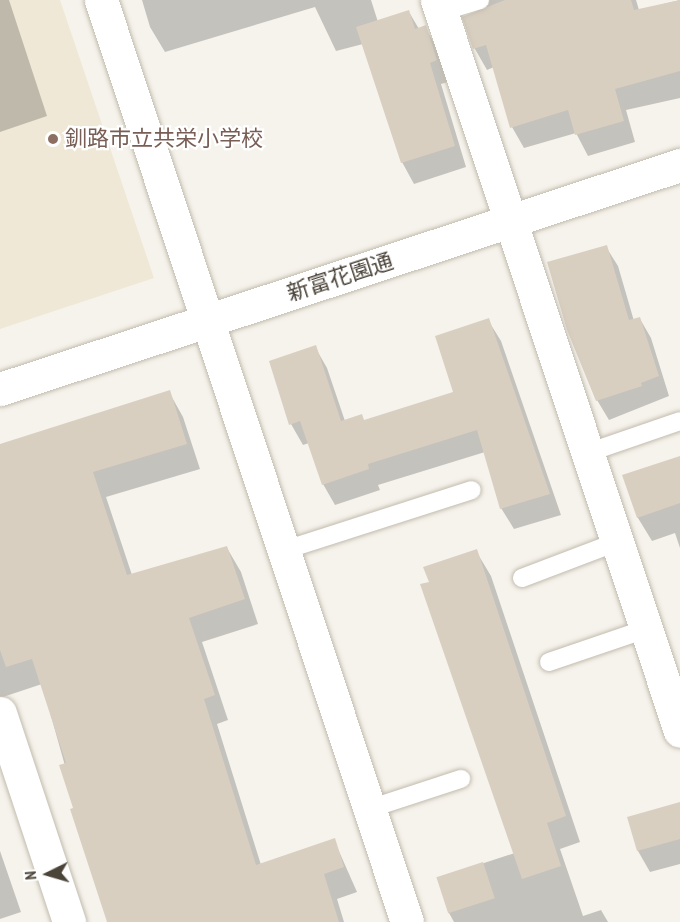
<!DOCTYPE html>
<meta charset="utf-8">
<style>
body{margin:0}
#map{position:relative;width:680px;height:922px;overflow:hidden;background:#f6f3ec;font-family:"PT Sans Narrow","Noto Sans JP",sans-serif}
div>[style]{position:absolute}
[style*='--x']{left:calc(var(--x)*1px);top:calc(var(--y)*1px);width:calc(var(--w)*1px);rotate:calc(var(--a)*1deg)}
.education>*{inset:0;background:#efe8d6}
.shadow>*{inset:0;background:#0003}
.building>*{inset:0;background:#d8cfc1;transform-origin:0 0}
.roads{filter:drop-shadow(0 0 2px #c2bbae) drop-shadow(0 0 2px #c2bbae)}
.lane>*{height:18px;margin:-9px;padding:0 9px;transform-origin:9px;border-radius:9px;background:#fff}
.street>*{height:33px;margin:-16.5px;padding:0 16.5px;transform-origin:16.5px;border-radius:16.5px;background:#fff}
.dots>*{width:16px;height:16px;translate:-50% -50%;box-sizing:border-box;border:3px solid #fff;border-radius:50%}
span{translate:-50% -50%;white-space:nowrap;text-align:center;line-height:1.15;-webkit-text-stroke:4.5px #fff;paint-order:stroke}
.education-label{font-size:22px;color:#785e54}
.left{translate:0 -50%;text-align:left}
.street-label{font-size:22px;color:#4b4439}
.north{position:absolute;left:18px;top:844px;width:60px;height:60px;-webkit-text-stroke:4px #fff;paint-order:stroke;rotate:265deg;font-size:16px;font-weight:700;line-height:24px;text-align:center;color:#4b4439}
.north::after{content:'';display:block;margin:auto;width:21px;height:27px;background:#4b4439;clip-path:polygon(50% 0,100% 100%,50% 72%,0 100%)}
</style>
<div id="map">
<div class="education">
<div style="clip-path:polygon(0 0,60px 0,154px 278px,0 329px)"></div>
</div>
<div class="shadow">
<div style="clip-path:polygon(0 0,9px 0,47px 116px,0 132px)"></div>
<div style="clip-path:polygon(142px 0,371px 0,378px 22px,409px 12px,419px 29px,425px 27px,437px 48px,448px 82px,441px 84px,466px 167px,414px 184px,402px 162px,363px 44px,336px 51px,315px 7px,165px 52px,150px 27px)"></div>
<div style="clip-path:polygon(472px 0,636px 0,639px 10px,680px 0,680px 98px,626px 110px,635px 142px,588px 156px,576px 133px,524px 148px,512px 127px,494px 67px,487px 70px,475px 49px,464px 18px,479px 13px)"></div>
<div style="clip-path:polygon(606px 247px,618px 266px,634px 321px,640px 319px,651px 338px,669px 396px,609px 420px,597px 400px)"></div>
<div style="clip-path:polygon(488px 320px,501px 341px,561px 515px,514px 529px,501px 508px,485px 452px,378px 485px,380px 490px,335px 505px,323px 484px,309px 443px,303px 445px,291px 424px,315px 347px,327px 368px,345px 421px,364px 421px,455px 393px)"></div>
<div style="clip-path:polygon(169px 392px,183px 417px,200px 469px,106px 497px,132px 575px,227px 548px,241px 572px,258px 624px,202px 642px,228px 720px,217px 724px,261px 865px,334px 840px,357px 892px,337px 899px,344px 922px,109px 922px,42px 684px,0 698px,0 445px)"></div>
<div style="clip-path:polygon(680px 458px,680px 548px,675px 533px,652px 541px,638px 518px,624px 476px)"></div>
<div style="clip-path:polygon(476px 551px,491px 576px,580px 842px,560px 849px,583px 916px,601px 910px,608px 922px,454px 922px,449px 913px,438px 878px,515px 853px,430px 583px)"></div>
<div style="clip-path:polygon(680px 809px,680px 864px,650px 872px,638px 851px,629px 818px)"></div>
<div style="clip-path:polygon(0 851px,21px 912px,0 919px)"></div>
</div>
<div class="building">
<div style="clip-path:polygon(505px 0,631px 0,634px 10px,680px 0,680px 71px,615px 89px,624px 121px,575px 135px,568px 110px,510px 128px,486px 45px,473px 49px,462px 17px)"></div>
<div style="clip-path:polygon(409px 10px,415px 29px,426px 25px,437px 60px,430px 63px,455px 146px,401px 163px,356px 27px)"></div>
<div style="clip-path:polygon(607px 245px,629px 320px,640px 317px,659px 376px,641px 383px,642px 386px,596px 401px,567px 330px,547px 262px)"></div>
<div style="clip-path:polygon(489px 318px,550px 494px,500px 509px,477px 430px,368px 464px,369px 469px,322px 485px,300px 421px,289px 425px,269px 361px,316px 345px,341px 421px,362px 414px,364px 420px,453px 392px,435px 336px)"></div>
<div style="clip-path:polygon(170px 390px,187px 444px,93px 472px,127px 575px,227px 546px,245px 599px,189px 618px,215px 695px,204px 699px,256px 865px,335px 838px,344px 867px,324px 874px,339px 922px,107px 922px,70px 809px,73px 808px,59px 765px,66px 763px,32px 659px,6px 667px,0 650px,0 444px)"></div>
<div style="clip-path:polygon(680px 456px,680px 503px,637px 518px,622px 475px)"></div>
<div style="clip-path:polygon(477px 549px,566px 816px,547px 823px,561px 866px,522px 879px,420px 584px,429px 582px,423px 567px)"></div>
<div style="clip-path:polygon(680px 802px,680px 839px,637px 851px,627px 817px)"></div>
<div style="left:483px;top:862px;width:38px;height:49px;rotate:72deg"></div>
</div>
<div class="roads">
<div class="lane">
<div style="--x:441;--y:12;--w:41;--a:-17.1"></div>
<div style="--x:587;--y:453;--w:98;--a:-19"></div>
<div style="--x:285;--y:550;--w:196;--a:-17.8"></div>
<div style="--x:522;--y:578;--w:102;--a:-20.8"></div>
<div style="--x:549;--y:662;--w:102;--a:-18.8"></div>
<div style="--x:369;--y:809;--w:97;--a:-18.1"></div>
</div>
<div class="street">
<div style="--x:101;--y:0;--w:971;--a:71.64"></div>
<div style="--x:437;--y:0;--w:770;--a:71.61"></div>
<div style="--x:0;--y:389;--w:716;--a:-18.23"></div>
<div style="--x:0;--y:713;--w:220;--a:71.7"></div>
</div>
</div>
<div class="dots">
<div style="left:53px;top:139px;background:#8d6e63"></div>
</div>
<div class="education-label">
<span class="left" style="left:65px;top:139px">釧路市立共栄小学校</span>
</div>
<div class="street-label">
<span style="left:340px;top:277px;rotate:-18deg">新富花園通</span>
</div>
<div class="north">N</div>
</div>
